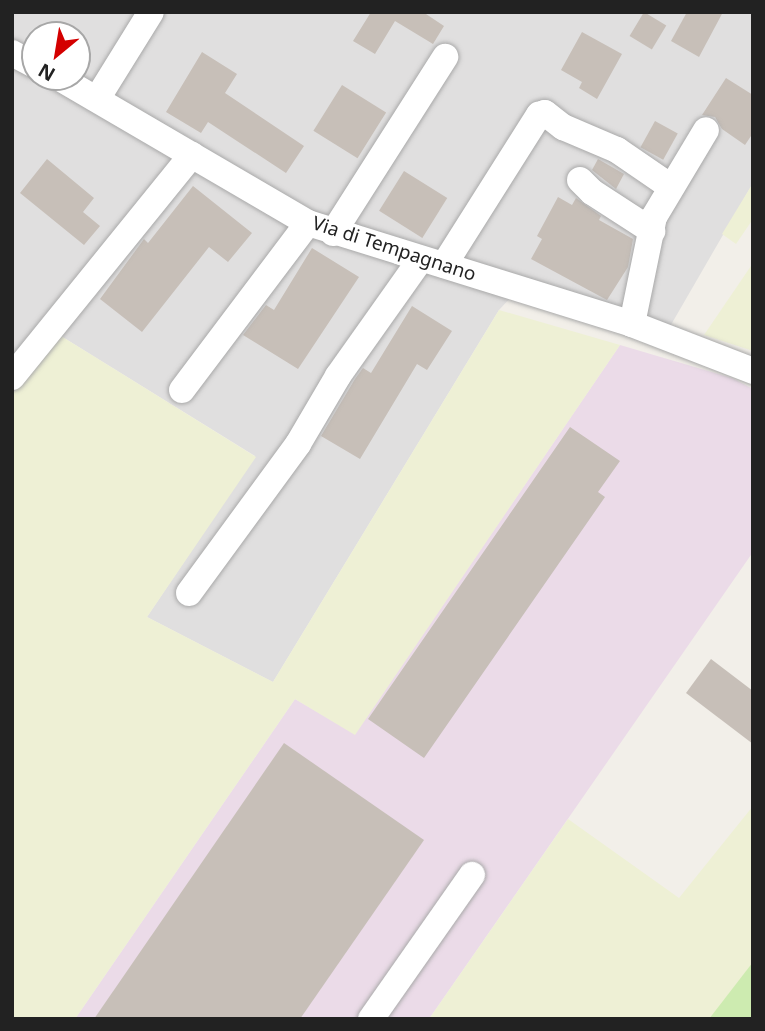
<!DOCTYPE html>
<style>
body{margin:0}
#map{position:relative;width:765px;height:1031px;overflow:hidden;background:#f2efe9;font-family:"Noto Sans",sans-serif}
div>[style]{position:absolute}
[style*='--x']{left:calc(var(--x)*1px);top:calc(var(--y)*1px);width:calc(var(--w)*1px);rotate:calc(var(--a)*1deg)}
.residential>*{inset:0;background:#e0dfdf}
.industrial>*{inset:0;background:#ebdbe8}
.farmland>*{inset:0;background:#eef0d5}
.grass>*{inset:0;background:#cdebb0}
.building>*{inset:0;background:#c7bfb8;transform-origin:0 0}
.roads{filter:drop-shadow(0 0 2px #a9a9a9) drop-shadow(0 0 2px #a9a9a9)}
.minor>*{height:26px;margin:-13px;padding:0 13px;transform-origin:13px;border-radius:13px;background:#fff}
span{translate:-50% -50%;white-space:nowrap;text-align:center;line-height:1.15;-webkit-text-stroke:6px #fff;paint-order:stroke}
.street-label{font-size:19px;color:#222}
.frame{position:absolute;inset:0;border:14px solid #222;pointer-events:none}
.north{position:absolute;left:21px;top:21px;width:70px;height:70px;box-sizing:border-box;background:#fff;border:2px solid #a7a7a7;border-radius:50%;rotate:210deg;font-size:19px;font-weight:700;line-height:28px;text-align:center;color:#222}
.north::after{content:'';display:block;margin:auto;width:24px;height:32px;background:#d40000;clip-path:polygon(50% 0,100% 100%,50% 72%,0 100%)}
</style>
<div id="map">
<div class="residential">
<div style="clip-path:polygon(evenodd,12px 12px,753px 12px,753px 183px,668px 330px,525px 282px,499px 310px,273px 682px,147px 617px,255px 456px,61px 336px,12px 394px,12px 12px,35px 35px,77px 35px,77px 77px,35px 77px,35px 35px)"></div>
</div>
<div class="industrial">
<div style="clip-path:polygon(620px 345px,732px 378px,753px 389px,753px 552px,429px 1019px,75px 1019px,295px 699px,355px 734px)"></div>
</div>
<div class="farmland">
<div style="clip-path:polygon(753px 183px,753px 219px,736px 244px,722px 234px)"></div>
<div style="clip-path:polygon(753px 263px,753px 351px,704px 335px)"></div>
<div style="clip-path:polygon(499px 310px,620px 345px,355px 735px,295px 699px,75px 1019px,12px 1019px,12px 394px,61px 336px,256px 457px,147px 617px,273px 682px)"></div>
<div style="clip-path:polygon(753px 806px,753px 1019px,429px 1019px,568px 819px,679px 898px)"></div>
</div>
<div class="grass">
<div style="clip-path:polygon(753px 962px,753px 1019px,709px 1019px)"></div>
</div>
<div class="building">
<div style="clip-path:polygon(371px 12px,423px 12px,444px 26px,433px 44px,395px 21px,375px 54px,353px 41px)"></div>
<div style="left:644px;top:12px;width:26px;height:28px;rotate:31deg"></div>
<div style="clip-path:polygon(687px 12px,723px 12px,699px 57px,671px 41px)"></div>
<div style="clip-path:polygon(582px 32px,622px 54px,597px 99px,579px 88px,582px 82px,561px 70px)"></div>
<div style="clip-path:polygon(202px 52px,237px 74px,225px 93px,304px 146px,286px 173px,208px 122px,201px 133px,166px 112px)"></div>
<div style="clip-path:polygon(726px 78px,753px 95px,753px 133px,745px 145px,722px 129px,715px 117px,702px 115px)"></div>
<div style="left:342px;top:85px;width:52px;height:54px;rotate:32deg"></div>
<div style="left:655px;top:121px;width:26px;height:30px;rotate:29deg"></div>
<div style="clip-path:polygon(47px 159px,94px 198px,83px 212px,100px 226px,84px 245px,20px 193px)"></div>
<div style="clip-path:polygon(598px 159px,624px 174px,616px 189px,592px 170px)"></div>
<div style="left:404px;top:171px;width:51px;height:47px;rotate:32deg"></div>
<div style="clip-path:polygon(193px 186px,252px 233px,228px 262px,209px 247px,142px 332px,100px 299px,144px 239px,148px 243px)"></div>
<div style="clip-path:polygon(558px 197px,572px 205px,576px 198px,601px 216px,599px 220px,633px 239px,628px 267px,607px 300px,531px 259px,542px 239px,537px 236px)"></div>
<div style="clip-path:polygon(312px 248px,359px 277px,298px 369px,243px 335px,266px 305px,274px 310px)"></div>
<div style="clip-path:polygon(412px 306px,452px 331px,427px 370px,417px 364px,360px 459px,321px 436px,355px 379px,363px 368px,371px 373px)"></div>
<div style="clip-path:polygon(570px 427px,620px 461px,598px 492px,605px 497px,424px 758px,368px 719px)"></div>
<div style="clip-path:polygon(711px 659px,753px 691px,753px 744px,686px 693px)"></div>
<div style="clip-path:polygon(284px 743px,424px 840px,300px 1019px,94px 1019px)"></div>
</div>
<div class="roads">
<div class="minor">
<div style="--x:12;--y:53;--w:26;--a:28"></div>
<div style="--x:58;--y:77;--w:290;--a:30.3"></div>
<div style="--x:308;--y:223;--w:339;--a:17.3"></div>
<div style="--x:632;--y:324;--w:130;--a:21.2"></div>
<div style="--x:97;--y:99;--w:102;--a:-58.2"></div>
<div style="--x:580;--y:180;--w:17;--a:45"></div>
<div style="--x:592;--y:192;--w:72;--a:33"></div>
<div style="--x:333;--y:233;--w:209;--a:-57.5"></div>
<div style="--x:444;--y:265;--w:178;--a:-57.7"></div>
<div style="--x:539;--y:115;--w:6;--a:-18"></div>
<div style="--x:545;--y:113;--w:23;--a:38"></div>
<div style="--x:563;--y:127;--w:59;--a:23.1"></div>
<div style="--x:617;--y:150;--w:65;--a:34.4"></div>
<div style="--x:632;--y:324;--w:109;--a:-78.4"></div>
<div style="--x:654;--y:217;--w:101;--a:-59.1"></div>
<div style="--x:12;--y:377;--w:286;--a:-51"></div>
<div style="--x:182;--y:390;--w:209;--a:-53"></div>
<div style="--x:189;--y:593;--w:185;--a:-53.8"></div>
<div style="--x:298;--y:444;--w:79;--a:-59.5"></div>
<div style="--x:338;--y:376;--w:142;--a:-54.7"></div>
<div style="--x:371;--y:1019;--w:176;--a:-55"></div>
</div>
</div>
<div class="street-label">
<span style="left:394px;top:249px;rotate:18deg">Via di Tempagnano</span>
</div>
<div class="frame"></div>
<div class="north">N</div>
</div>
